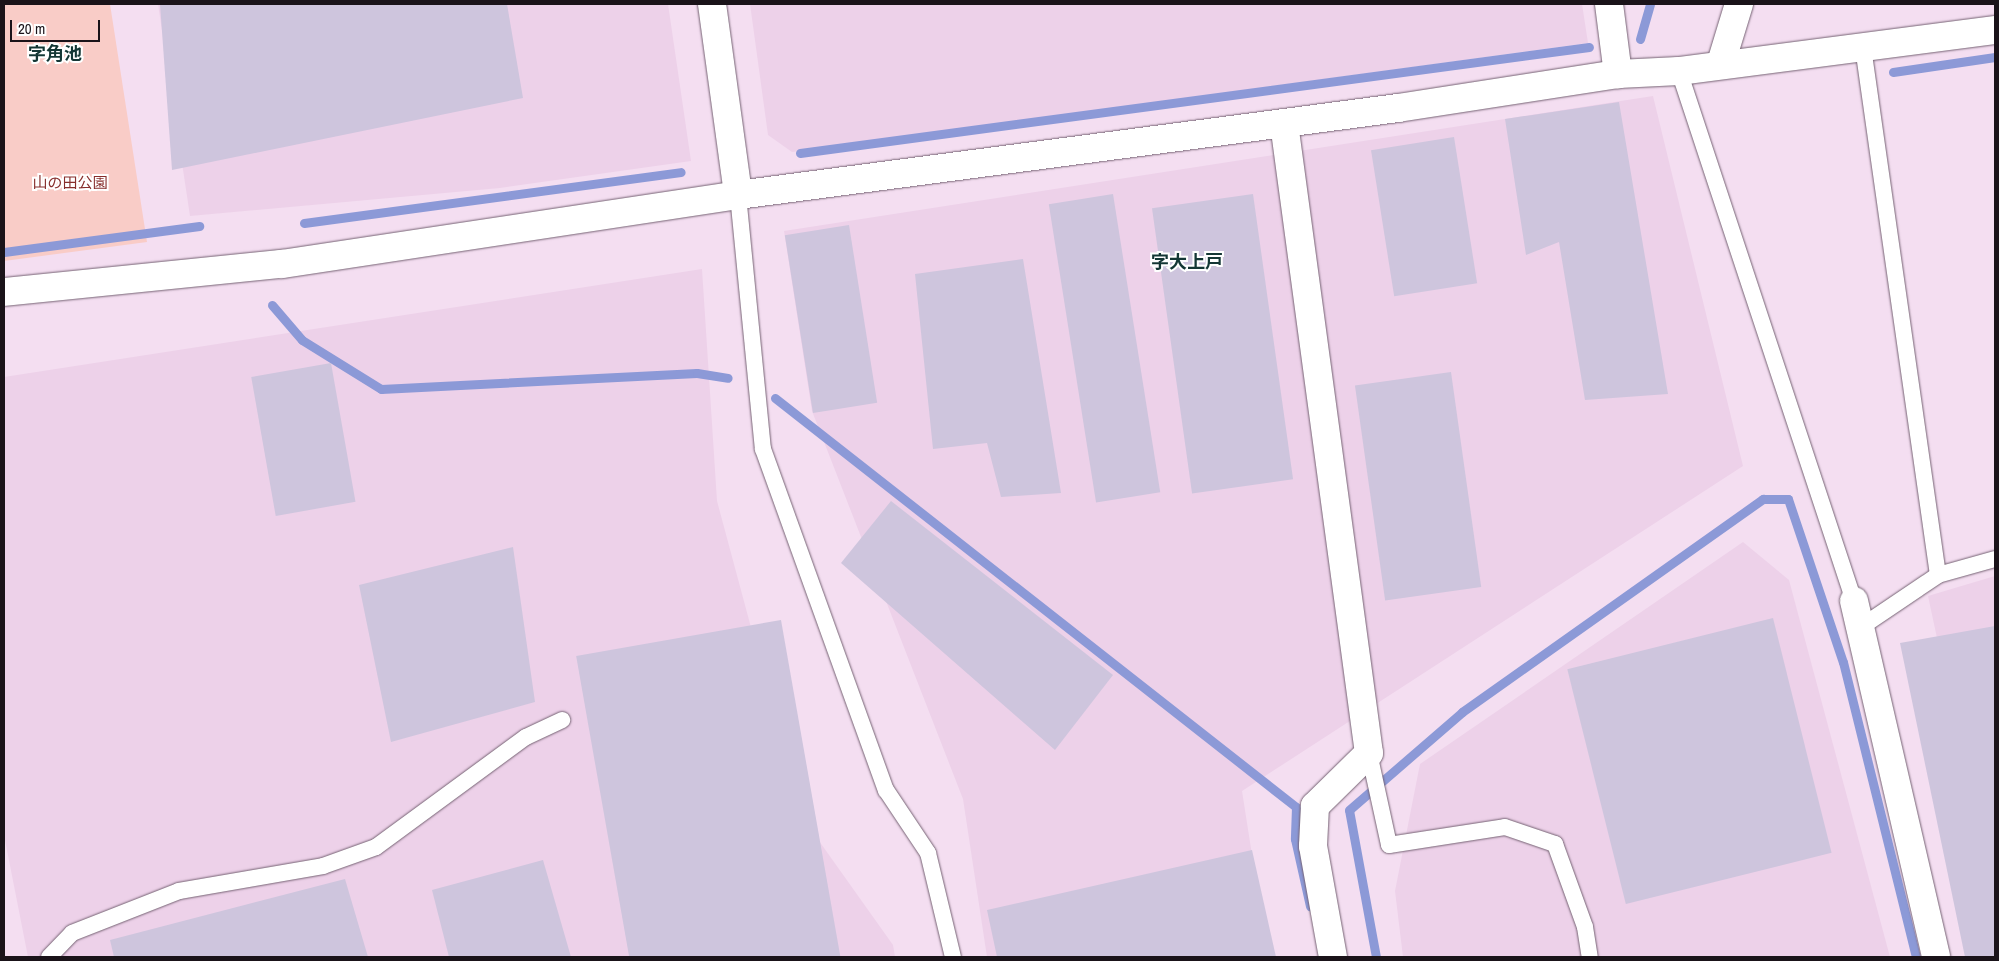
<!DOCTYPE html>
<meta charset="utf-8">
<style>
body{margin:0}
#map{position:relative;width:1999px;height:961px;overflow:hidden;background:#f4def1;font-family:"Archivo Narrow","Noto Sans JP",sans-serif}
div>[style]{position:absolute}
[style*='--x']{left:calc(var(--x)*1px);top:calc(var(--y)*1px);width:calc(var(--w)*1px);rotate:calc(var(--a)*1deg)}
.built>*{inset:0;background:#edd1e9}
.green>*{inset:0;background:#f9ccc7}
.stream>*{height:9px;margin:-4.5px;padding:0 4.5px;transform-origin:4.5px;border-radius:4.5px;background:#8c99d7}
.building>*{inset:0;background:#cec5dd;transform-origin:0 0}
.roads{filter:drop-shadow(0 0 1px #756273) drop-shadow(0 0 1px #756273)}
.service>*{height:16px;margin:-8px;padding:0 8px;transform-origin:8px;border-radius:8px;background:#fff}
.minor>*{height:28px;margin:-14px;padding:0 14px;transform-origin:14px;border-radius:14px;background:#fff}
.tertiary>*{height:28px;margin:-14px;padding:0 14px;transform-origin:14px;border-radius:14px;background:#fff}
span{translate:-50% -50%;white-space:nowrap;text-align:center;line-height:1.15;-webkit-text-stroke:4px #fff;paint-order:stroke}
.park-label{font-size:15px;color:#872e2c}
.quarter-label{font-size:18px;color:#143735;font-weight:700}
.frame{position:absolute;inset:0;border:5px solid #1a1319;pointer-events:none}
.scale{position:absolute;left:10px;top:20px;width:90px;height:22px;box-sizing:border-box;border:2px solid #1a1319;border-top:0;padding-left:6px;font-size:15px;line-height:18px;white-space:nowrap;color:#1a1319;-webkit-text-stroke:4px #fff;paint-order:stroke}
</style>
<div id="map">
<div class="built">
<div style="clip-path:polygon(158px 4px,668px 4px,691px 161px,500px 188px,190px 216px)"></div>
<div style="clip-path:polygon(750px 4px,1582px 4px,1588px 43px,792px 152px,768px 135px)"></div>
<div style="clip-path:polygon(1653px 96px,1743px 466px,1242px 791px,1268px 957px,987px 957px,963px 799px,812px 411px,784px 231px)"></div>
<div style="clip-path:polygon(702px 269px,717px 501px,802px 817px,893px 945px,895px 957px,28px 957px,4px 835px,4px 377px)"></div>
<div style="clip-path:polygon(1743px 542px,1789px 580px,1890px 957px,1403px 957px,1395px 891px,1420px 764px)"></div>
<div style="clip-path:polygon(1995px 576px,1995px 908px,1928px 596px)"></div>
</div>
<div class="green">
<div style="clip-path:polygon(4px 4px,110px 4px,147px 242px,4px 261px)"></div>
</div>
<div class="stream">
<div style="--x:1640;--y:39;--w:36;--a:-74"></div>
<div style="--x:1893;--y:72;--w:103;--a:-8.4"></div>
<div style="--x:800;--y:153;--w:796;--a:-7.65"></div>
<div style="--x:304;--y:223;--w:380;--a:-7.7"></div>
<div style="--x:4;--y:252;--w:197;--a:-7.6"></div>
<div style="--x:272;--y:305;--w:46;--a:49.4"></div>
<div style="--x:302;--y:340;--w:93;--a:31.8"></div>
<div style="--x:381;--y:389;--w:316;--a:-2.9"></div>
<div style="--x:697;--y:373;--w:31;--a:9"></div>
<div style="--x:775;--y:398;--w:662;--a:38.13"></div>
<div style="--x:1296;--y:807;--w:32;--a:92"></div>
<div style="--x:1295;--y:839;--w:69;--a:77.4"></div>
<div style="--x:1376;--y:957;--w:149;--a:-100.4"></div>
<div style="--x:1349;--y:810;--w:150;--a:-40.9"></div>
<div style="--x:1462;--y:712;--w:369;--a:-35.3"></div>
<div style="--x:1763;--y:499;--w:25;--a:0"></div>
<div style="--x:1788;--y:499;--w:172;--a:71.4"></div>
<div style="--x:1843;--y:662;--w:304;--a:76.1"></div>
</div>
<div class="building">
<div style="clip-path:polygon(160px 4px,507px 4px,523px 98px,172px 170px)"></div>
<div style="clip-path:polygon(1619px 102px,1668px 394px,1585px 400px,1559px 242px,1526px 255px,1505px 119px)"></div>
<div style="left:1454px;top:137px;width:148px;height:84px;rotate:81deg"></div>
<div style="left:1113px;top:194px;width:302px;height:65px;rotate:81deg"></div>
<div style="left:1253px;top:194px;width:288px;height:102px;rotate:82deg"></div>
<div style="left:849px;top:225px;width:180px;height:65px;rotate:81deg"></div>
<div style="clip-path:polygon(1023px 259px,1061px 493px,1001px 497px,987px 443px,933px 449px,915px 274px)"></div>
<div style="left:331px;top:363px;width:141px;height:81px;rotate:80deg"></div>
<div style="left:1451px;top:372px;width:217px;height:97px;rotate:82deg"></div>
<div style="clip-path:polygon(891px 501px,1113px 675px,1055px 750px,841px 563px)"></div>
<div style="clip-path:polygon(513px 547px,535px 702px,391px 742px,359px 585px)"></div>
<div style="left:1773px;top:618px;width:242px;height:212px;rotate:76deg"></div>
<div style="left:781px;top:620px;width:342px;height:208px;rotate:80deg"></div>
<div style="clip-path:polygon(1995px 626px,1995px 957px,1965px 957px,1900px 643px)"></div>
<div style="clip-path:polygon(1252px 850px,1276px 957px,997px 957px,987px 910px)"></div>
<div style="clip-path:polygon(543px 860px,571px 957px,449px 957px,432px 890px)"></div>
<div style="clip-path:polygon(345px 879px,368px 957px,114px 957px,110px 940px)"></div>
</div>
<div class="roads">
<div class="service">
<div style="--x:1863;--y:47;--w:533;--a:81.92"></div>
<div style="--x:1679;--y:71;--w:558;--a:71.73"></div>
<div style="--x:738;--y:195;--w:255;--a:84.4"></div>
<div style="--x:763;--y:449;--w:363;--a:70.2"></div>
<div style="--x:886;--y:790;--w:76;--a:56.3"></div>
<div style="--x:928;--y:853;--w:107;--a:76.5"></div>
<div style="--x:1861;--y:627;--w:93;--a:-34"></div>
<div style="--x:1938;--y:575;--w:59;--a:-15.7"></div>
<div style="--x:1369;--y:753;--w:94;--a:77.7"></div>
<div style="--x:1389;--y:845;--w:117;--a:-8.8"></div>
<div style="--x:1505;--y:827;--w:53;--a:18.8"></div>
<div style="--x:1555;--y:844;--w:88;--a:70.1"></div>
<div style="--x:1585;--y:927;--w:30;--a:81"></div>
<div style="--x:49;--y:957;--w:33;--a:-46"></div>
<div style="--x:72;--y:933;--w:115;--a:-21.4"></div>
<div style="--x:179;--y:891;--w:146;--a:-9.8"></div>
<div style="--x:323;--y:866;--w:56;--a:-19.7"></div>
<div style="--x:376;--y:847;--w:186;--a:-36.3"></div>
<div style="--x:526;--y:737;--w:40;--a:-25"></div>
</div>
<div class="minor">
<div style="--x:1609;--y:4;--w:71;--a:82.7"></div>
<div style="--x:1721;--y:63;--w:62;--a:-73"></div>
<div style="--x:1284;--y:123;--w:636;--a:82.32"></div>
<div style="--x:1369;--y:753;--w:76;--a:135.5"></div>
<div style="--x:1315;--y:806;--w:40;--a:92.9"></div>
<div style="--x:1313;--y:846;--w:113;--a:79.8"></div>
<div style="--x:1854;--y:601;--w:365;--a:77"></div>
</div>
<div class="tertiary">
<div style="--x:712;--y:4;--w:193;--a:82.2"></div>
<div style="--x:4;--y:292;--w:279;--a:-5.8"></div>
<div style="--x:282;--y:264;--w:461;--a:-8.6"></div>
<div style="--x:738;--y:195;--w:666;--a:-7.51"></div>
<div style="--x:1398;--y:108;--w:223;--a:-8.8"></div>
<div style="--x:1618;--y:74;--w:61;--a:-2.8"></div>
<div style="--x:1679;--y:71;--w:319;--a:-7.4"></div>
</div>
</div>
<div class="park-label">
<span style="left:70px;top:183px">山の田公園</span>
</div>
<div class="quarter-label">
<span style="left:55px;top:54px">字角池</span>
<span style="left:1187px;top:262px">字大上戸</span>
</div>
<div class="frame"></div>
<div class="scale">20 m</div>
</div>
